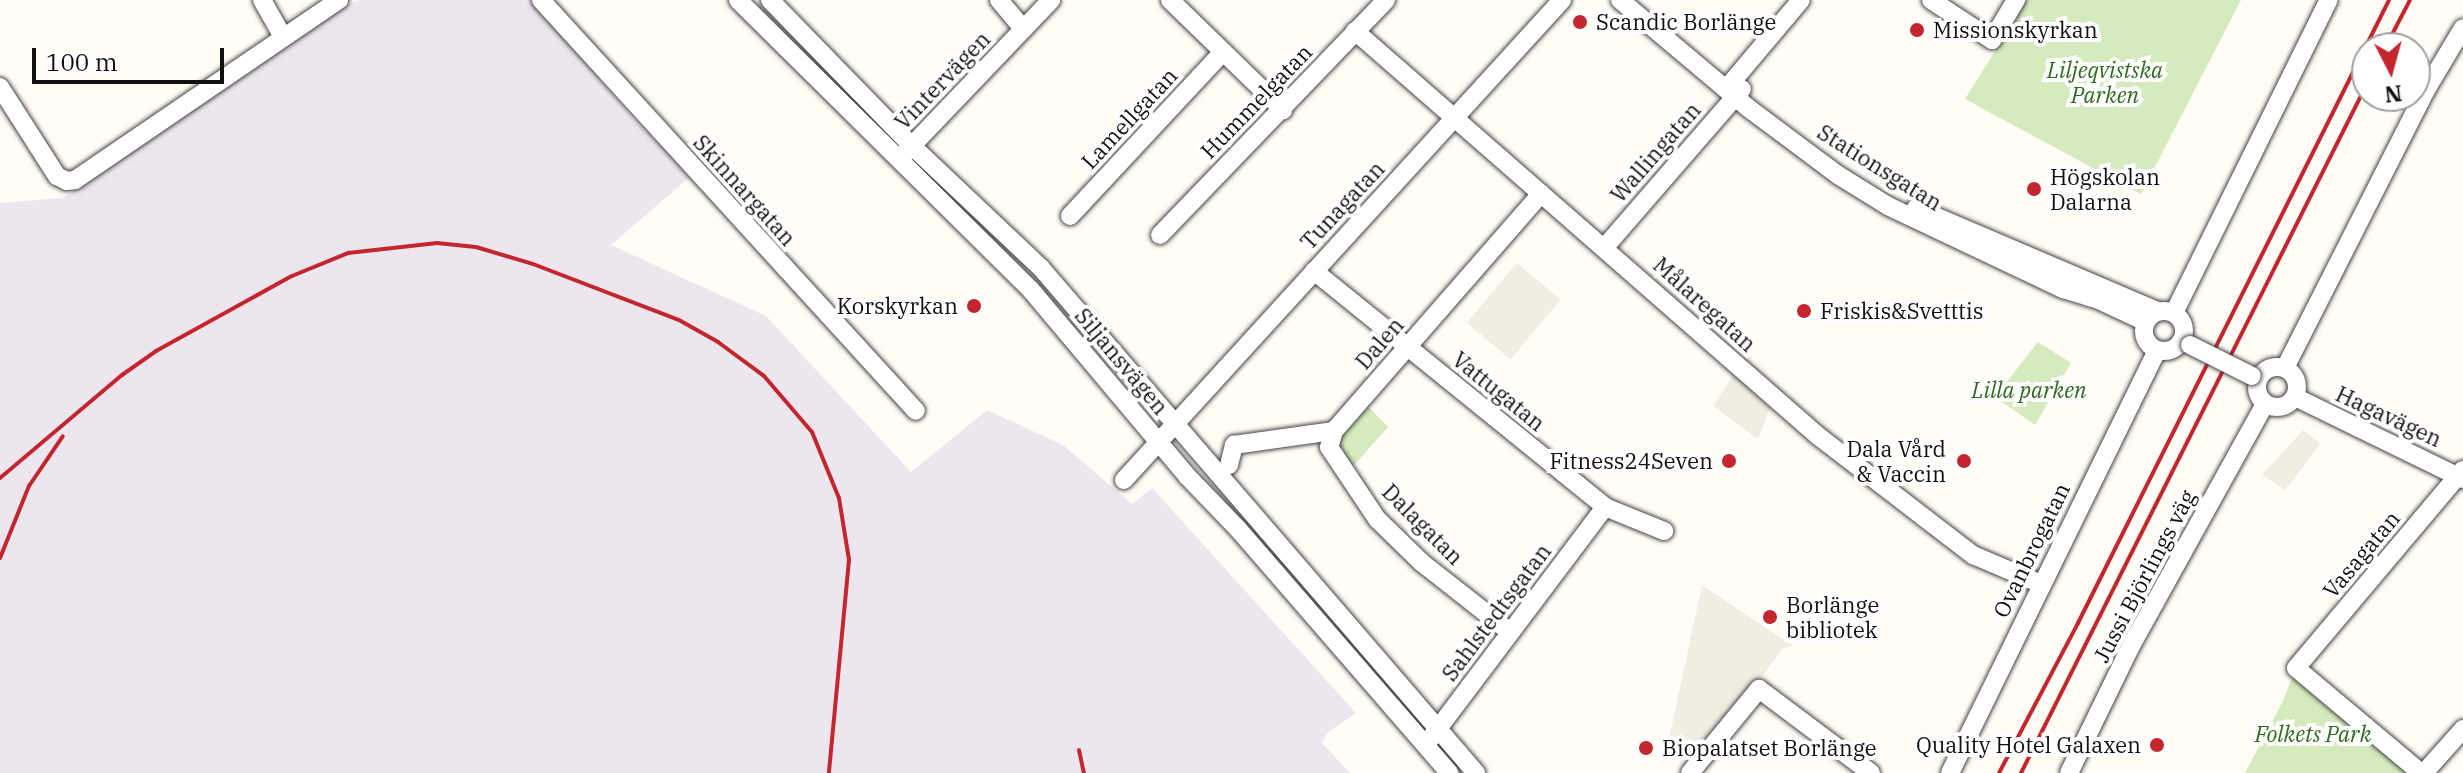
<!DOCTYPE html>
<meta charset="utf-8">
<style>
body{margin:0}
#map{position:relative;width:2463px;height:773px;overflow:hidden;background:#fffdf5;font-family:"IBM Plex Serif",serif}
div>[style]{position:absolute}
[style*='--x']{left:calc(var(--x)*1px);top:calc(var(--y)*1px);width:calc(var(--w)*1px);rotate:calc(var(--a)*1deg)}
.industrial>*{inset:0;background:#eee6ef}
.green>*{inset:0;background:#d5ebbd}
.plaza>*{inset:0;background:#f1ede2;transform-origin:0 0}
.roads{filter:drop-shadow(0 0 2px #444) drop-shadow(0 0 2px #444)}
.minor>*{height:18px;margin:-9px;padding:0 9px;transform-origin:9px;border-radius:9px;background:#fff}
.minor>.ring{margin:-9px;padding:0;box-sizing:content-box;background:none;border:18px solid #fff;border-radius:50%}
.rail>*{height:4px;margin:-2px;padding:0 2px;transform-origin:2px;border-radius:2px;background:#c4262e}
.bridges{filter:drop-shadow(0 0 2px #444) drop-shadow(0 0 2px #444)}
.minor-bridge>*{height:18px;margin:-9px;padding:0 9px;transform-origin:9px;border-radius:9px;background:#fff}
.dots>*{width:22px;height:22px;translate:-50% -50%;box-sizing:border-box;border:4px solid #fff;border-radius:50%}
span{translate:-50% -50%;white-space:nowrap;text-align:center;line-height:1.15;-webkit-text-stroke:8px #fff;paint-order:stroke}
.poi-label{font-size:22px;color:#111}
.left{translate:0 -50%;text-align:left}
.right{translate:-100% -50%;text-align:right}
.park-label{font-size:22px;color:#2f6b1f;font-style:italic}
.street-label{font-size:22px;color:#111}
.north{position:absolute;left:2351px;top:32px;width:80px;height:80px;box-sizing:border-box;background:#fff;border:2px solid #a0a0a0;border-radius:50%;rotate:174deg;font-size:22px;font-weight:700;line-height:32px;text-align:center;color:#111}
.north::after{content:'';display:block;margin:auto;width:28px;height:36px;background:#c4262e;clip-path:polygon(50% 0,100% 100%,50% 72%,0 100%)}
.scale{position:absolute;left:32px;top:48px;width:192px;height:36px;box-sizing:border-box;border:4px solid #111;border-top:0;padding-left:10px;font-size:24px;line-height:28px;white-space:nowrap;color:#111;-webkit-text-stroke:6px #fff;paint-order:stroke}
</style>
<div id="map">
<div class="industrial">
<div style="clip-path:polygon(359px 0,531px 0,637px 123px,691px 176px,611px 245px,766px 316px,911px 472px,987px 410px,1063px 445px,1132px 504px,1152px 488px,1356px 713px,1327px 733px,1322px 743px,1350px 773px,0 773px,0 203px,63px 198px,339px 8px)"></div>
</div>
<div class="green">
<div style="clip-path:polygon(2027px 0,2241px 0,2141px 194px,1965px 99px)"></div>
<div style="clip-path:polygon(2038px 342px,2071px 363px,2035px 425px,1995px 397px)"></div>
<div style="clip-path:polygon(1362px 400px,1388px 427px,1346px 474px,1334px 431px)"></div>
<div style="clip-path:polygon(2296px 668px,2420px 773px,2245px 773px,2282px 703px)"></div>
</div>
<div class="plaza">
<div style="left:1517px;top:263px;width:57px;height:78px;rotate:40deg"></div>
<div style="clip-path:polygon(1739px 366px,1774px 398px,1758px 439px,1713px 406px)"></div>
<div style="clip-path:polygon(2303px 430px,2320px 444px,2285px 490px,2262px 475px)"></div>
<div style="clip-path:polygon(1702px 585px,1793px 646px,1782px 649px,1699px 763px,1669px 739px)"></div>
</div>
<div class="roads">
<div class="minor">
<div style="--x:262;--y:0;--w:43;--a:60.4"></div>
<div style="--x:541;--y:0;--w:556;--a:47.62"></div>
<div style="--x:738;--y:0;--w:412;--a:44.7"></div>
<div style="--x:1031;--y:290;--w:243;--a:50"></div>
<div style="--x:1187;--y:476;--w:74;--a:46.1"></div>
<div style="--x:1238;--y:529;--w:323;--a:49.1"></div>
<div style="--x:770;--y:0;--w:204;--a:45.8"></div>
<div style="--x:912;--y:146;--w:178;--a:43.4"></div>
<div style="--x:1041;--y:268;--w:667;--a:49.26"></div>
<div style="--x:999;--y:0;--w:38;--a:50"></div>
<div style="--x:1170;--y:0;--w:158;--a:44.2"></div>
<div style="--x:1620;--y:0;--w:166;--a:40.1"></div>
<div style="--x:1747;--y:107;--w:114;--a:36.8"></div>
<div style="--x:1838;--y:175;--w:59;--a:31.8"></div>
<div style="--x:1888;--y:206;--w:194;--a:25.4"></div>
<div style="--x:2063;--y:289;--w:38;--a:17"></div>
<div style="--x:2099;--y:300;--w:52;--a:25.1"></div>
<div style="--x:1931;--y:0;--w:73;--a:33.3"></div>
<div style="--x:1992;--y:40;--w:47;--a:-59"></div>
<div style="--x:1355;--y:31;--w:614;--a:41.17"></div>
<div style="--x:1817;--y:435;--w:197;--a:37.6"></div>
<div style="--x:1973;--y:555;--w:74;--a:23.1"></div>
<div style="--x:0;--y:87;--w:106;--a:57.4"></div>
<div style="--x:57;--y:176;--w:11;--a:27"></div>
<div style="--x:67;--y:181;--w:8;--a:-7"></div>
<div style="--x:75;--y:180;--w:320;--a:-34.3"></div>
<div style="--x:1726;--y:89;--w:116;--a:-49.9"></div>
<div style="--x:904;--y:154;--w:213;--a:-46.3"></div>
<div style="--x:1916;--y:208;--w:263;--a:23.1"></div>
<div style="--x:1070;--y:216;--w:224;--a:-47"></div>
<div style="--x:1160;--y:235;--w:326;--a:-46.1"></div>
<div style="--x:1605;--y:247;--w:209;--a:-49.1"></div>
<div style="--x:1314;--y:271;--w:375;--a:39"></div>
<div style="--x:1605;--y:507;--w:64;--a:22.1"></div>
<div class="ring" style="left:2144px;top:311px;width:22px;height:22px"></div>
<div style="--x:2174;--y:313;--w:349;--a:-63.7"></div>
<div class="ring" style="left:2257px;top:367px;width:22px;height:22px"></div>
<div style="--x:2285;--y:368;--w:312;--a:-63.1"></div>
<div style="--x:2426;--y:90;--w:72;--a:-59.2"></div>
<div style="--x:2295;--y:397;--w:187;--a:26"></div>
<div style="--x:1334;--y:431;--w:17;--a:107"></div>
<div style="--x:1329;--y:447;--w:87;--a:56.3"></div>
<div style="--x:1377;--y:519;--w:62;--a:44.3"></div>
<div style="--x:1421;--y:562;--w:113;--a:38.2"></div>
<div style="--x:1229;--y:465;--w:21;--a:-76"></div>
<div style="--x:1234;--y:445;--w:101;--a:-8"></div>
<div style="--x:1334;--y:431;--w:315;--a:-48.9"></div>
<div style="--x:1124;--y:480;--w:650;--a:-47.62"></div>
<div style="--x:1431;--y:738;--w:289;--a:-53"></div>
<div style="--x:1690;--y:773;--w:109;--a:-50.6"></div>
<div style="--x:1759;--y:689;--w:140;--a:36.9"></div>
<div style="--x:1950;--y:773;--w:471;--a:-63.9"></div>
<div style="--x:2069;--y:773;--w:144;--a:-64"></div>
<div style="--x:2132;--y:644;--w:274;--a:-61"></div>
<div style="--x:2421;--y:773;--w:163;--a:-140"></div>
<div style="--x:2296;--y:668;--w:259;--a:-49.9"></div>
<div style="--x:2424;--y:773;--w:59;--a:-48.4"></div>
</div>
</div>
<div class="rail">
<div style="--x:2385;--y:48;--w:54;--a:-62.5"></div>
<div style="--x:0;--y:478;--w:160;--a:-40.2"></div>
<div style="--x:122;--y:375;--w:42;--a:-35.2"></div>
<div style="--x:156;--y:351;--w:155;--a:-28.9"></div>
<div style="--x:292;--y:276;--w:61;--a:-22.3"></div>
<div style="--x:348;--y:253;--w:90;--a:-6.4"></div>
<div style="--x:437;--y:243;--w:39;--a:6"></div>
<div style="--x:476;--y:247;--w:59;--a:16.6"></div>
<div style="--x:533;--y:264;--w:156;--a:21"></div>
<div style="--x:679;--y:320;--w:45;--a:29.4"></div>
<div style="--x:718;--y:342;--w:57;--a:36.5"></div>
<div style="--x:764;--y:376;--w:74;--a:49.4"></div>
<div style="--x:812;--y:432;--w:71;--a:67.8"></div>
<div style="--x:839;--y:498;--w:63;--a:80.8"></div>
<div style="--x:849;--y:560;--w:214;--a:95.4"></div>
<div style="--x:0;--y:558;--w:78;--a:-68.1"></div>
<div style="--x:29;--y:486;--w:60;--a:-55.8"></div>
<div style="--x:1079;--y:750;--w:24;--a:78"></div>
<div style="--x:1999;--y:773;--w:170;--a:-62.2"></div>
<div style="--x:2078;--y:623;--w:696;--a:-63.47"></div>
<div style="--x:2021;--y:773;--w:771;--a:-63.34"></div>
</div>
<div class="bridges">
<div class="minor-bridge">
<div style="--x:2190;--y:345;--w:69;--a:26.6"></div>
</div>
</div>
<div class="dots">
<div style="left:1580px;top:22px;background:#c4262e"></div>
<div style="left:1917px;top:30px;background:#c4262e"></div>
<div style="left:2034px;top:189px;background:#c4262e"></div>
<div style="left:974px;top:306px;background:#c4262e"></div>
<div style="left:1804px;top:311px;background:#c4262e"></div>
<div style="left:1729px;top:461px;background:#c4262e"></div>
<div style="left:1964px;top:461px;background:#c4262e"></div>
<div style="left:1770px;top:617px;background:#c4262e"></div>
<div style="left:2157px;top:745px;background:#c4262e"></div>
<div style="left:1646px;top:748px;background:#c4262e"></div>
</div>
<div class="poi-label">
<span class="left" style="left:1596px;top:22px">Scandic Borlänge</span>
<span class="left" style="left:1933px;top:30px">Missionskyrkan</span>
<span class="left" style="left:2050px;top:189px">Högskolan<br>Dalarna</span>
<span class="right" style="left:958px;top:306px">Korskyrkan</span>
<span class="left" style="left:1820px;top:311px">Friskis&amp;Svetttis</span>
<span class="right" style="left:1946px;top:461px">Dala Vård<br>&amp; Vaccin</span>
<span class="right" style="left:1713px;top:461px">Fitness24Seven</span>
<span class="left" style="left:1786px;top:617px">Borlänge<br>bibliotek</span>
<span class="right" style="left:2141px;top:745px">Quality Hotel Galaxen</span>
<span class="left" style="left:1662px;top:748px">Biopalatset Borlänge</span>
</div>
<div class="park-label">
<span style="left:2105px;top:82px">Liljeqvistska<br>Parken</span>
<span style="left:2029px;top:390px">Lilla parken</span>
<span style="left:2313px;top:734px">Folkets Park</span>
</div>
<div class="street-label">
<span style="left:942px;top:80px;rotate:-46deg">Vintervägen</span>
<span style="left:1256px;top:101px;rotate:-46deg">Hummelgatan</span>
<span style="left:1129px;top:118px;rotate:-47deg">Lamellgatan</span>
<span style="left:1655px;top:152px;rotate:-49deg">Wallingatan</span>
<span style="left:1880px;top:167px;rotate:32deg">Stationsgatan</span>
<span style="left:745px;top:190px;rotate:48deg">Skinnargatan</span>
<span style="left:1342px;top:205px;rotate:-47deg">Tunagatan</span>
<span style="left:1705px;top:304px;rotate:42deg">Målaregatan</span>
<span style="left:1379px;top:343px;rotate:-49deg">Dalen</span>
<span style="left:1122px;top:361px;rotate:50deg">Siljansvägen</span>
<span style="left:1499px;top:391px;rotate:39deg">Vattugatan</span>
<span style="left:2389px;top:416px;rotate:25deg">Hagavägen</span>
<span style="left:1423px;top:524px;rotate:45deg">Dalagatan</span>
<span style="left:2031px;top:550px;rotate:-64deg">Ovanbrogatan</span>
<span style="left:2361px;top:554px;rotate:-50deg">Vasagatan</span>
<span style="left:2144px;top:576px;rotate:-62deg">Jussi Björlings väg</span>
<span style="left:1496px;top:612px;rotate:-53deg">Sahlstedtsgatan</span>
</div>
<div class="north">N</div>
<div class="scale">100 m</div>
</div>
